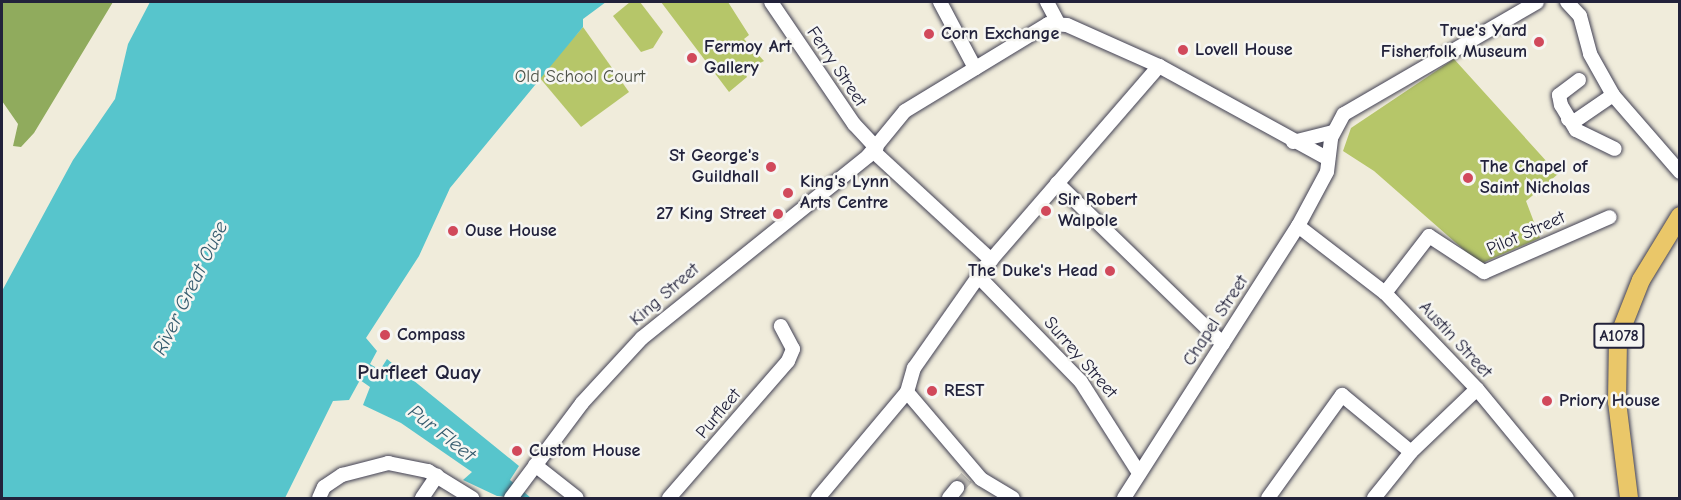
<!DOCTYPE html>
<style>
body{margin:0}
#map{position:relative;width:1681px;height:500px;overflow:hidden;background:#f0ecdb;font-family:"Comic Neue",sans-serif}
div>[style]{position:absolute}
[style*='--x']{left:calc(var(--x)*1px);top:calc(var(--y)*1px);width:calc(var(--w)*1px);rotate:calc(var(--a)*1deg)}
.green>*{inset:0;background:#b6c669}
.forest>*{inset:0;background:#90ab5d}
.water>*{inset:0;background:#57c5cc}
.minor-tunnel>*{height:14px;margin-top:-7px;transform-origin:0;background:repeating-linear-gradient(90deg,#c7c4bb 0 14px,transparent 0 21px)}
.roads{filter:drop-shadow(0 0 2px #414053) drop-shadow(0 0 2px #414053)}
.minor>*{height:14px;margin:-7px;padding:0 7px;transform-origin:7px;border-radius:7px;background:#fff}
.major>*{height:18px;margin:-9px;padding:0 9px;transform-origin:9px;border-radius:9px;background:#eac769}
.dots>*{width:16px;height:16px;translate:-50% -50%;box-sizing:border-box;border:3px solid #f6f6f2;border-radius:50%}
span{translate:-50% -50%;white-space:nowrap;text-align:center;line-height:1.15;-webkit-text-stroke:5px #f6f6f2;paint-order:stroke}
.shield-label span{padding:2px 4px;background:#f6f6f2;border:2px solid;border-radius:4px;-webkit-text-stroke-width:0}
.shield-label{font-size:16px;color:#22223b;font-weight:700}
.poi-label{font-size:18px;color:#22223b;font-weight:700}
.right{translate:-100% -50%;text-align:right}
.left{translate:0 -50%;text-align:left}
.street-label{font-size:18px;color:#22223b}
.park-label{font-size:18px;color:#4e5349}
.water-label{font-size:20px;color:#355b6e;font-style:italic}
.quarter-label{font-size:21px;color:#22223b;font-weight:700}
.frame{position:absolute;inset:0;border:3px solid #22223b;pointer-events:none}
</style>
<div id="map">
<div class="green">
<div style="clip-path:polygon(630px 2px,640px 2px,663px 32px,653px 48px,641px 52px,613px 16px)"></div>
<div style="clip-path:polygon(661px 2px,728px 2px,749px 35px,744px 39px,764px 61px,744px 71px,747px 77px,729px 92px)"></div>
<div style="clip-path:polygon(583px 27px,629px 92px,581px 127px,539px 77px)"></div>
<div style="clip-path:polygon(1454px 59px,1558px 174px,1526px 201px,1540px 238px,1480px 264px,1374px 171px,1343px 151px,1351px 128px)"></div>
</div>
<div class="forest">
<div style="clip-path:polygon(2px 2px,113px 2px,34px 133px,21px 147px,13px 146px,18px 124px,2px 101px)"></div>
</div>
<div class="water">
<div style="clip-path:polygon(150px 2px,606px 2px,583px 19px,583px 27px,450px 188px,419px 256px,366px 338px,377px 351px,370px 364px,380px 370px,387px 359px,519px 466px,510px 480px,531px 498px,497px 496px,463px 480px,472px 472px,401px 423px,363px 405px,370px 387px,360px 380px,349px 400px,333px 401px,285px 498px,2px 498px,2px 291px,73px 160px,115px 99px,128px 44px)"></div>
</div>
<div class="minor-tunnel">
<div style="--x:957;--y:488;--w:18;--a:-47"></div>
</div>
<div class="roads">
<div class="minor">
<div style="--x:771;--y:2;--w:148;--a:55.8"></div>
<div style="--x:854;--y:124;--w:33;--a:47"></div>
<div style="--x:940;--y:2;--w:75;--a:62.1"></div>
<div style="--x:1047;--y:2;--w:24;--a:62"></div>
<div style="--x:1567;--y:2;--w:19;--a:47"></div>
<div style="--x:1580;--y:16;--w:39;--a:75"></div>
<div style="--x:1590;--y:54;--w:47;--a:60.7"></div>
<div style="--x:1613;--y:95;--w:102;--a:49"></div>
<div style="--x:1579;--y:80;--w:25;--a:143"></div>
<div style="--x:1559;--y:95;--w:10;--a:79"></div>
<div style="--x:1561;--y:105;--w:29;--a:59"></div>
<div style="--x:1576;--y:130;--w:43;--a:26"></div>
<div style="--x:1568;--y:119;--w:7;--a:16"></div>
<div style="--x:1575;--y:121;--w:46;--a:-34.4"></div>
<div style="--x:1293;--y:142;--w:41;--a:-14"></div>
<div style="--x:873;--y:151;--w:161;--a:42.7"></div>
<div style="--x:1057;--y:183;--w:231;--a:44.1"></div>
<div style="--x:1298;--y:226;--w:110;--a:37.6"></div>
<div style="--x:1385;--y:293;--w:133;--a:46.2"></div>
<div style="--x:1477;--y:389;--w:141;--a:50.5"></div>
<div style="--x:979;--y:277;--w:146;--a:45.8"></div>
<div style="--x:1081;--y:382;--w:108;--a:57.5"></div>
<div style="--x:1385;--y:293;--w:72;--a:-52.3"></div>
<div style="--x:1429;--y:236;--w:66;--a:33.2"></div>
<div style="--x:1484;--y:272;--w:137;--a:-23.6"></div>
<div style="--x:907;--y:392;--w:114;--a:49.6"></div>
<div style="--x:981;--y:479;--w:37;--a:31"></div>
<div style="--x:535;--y:465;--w:53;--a:38.2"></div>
<div style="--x:319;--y:498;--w:12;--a:-66"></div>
<div style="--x:324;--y:487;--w:22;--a:-34"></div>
<div style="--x:342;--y:475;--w:48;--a:-14.6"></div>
<div style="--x:388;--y:463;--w:41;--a:11.3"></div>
<div style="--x:428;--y:471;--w:52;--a:31.5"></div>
<div style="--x:422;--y:498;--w:27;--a:-56"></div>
<div style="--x:511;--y:498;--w:119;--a:-53.2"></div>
<div style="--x:582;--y:403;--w:88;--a:-47.3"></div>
<div style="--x:642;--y:338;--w:290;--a:-38.8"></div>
<div style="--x:868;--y:156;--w:58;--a:-50.6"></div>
<div style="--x:905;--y:111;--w:167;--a:-31.3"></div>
<div style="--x:1048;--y:24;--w:19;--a:3"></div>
<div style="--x:1067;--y:25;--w:101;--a:24"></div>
<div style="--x:1159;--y:66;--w:193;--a:28.8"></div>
<div style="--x:669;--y:498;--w:181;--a:-49"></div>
<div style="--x:788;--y:361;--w:13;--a:-67"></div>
<div style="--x:793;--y:349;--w:26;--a:-118"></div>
<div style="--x:818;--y:498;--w:138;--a:-50"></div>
<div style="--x:907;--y:392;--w:25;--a:-74"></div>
<div style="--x:914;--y:368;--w:123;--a:-54.9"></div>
<div style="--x:985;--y:267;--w:266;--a:-49.1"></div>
<div style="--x:949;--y:498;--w:13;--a:-51"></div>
<div style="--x:1124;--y:498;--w:323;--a:-57.4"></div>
<div style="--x:1298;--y:226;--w:61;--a:-61.8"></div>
<div style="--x:1327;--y:172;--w:34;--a:-83"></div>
<div style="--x:1331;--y:138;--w:27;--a:-62"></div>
<div style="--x:1344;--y:114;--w:223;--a:-30.1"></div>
<div style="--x:1268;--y:498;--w:127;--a:-54.3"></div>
<div style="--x:1342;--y:395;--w:89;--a:39.6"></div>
<div style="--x:1374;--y:498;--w:59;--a:-51.2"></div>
<div style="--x:1411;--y:452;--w:91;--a:-43.7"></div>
</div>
<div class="major">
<div style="--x:1629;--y:498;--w:97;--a:-97.1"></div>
<div style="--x:1617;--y:402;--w:64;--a:-89.1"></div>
<div style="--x:1618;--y:338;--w:62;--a:-68.4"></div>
<div style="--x:1641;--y:280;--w:75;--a:-58.6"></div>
</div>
</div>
<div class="dots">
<div style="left:929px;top:34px;background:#d1495b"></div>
<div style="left:1539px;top:42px;background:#d1495b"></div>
<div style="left:1183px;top:50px;background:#d1495b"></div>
<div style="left:692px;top:58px;background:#d1495b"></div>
<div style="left:771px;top:167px;background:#d1495b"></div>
<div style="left:1468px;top:178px;background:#d1495b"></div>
<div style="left:788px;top:193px;background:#d1495b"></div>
<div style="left:1046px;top:211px;background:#d1495b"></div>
<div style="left:778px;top:214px;background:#d1495b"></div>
<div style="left:453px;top:231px;background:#d1495b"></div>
<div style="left:1110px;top:271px;background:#d1495b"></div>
<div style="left:385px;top:335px;background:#d1495b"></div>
<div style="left:932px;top:391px;background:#d1495b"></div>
<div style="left:1547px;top:401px;background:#d1495b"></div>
<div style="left:517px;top:451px;background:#d1495b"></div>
</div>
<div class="shield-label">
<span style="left:1619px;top:336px">A1078</span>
</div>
<div class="poi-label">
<span class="right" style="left:1527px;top:42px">True's Yard<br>Fisherfolk Museum</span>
<span class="left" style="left:941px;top:34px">Corn Exchange</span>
<span class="left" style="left:704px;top:58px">Fermoy Art<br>Gallery</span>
<span class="left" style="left:1195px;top:50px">Lovell House</span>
<span class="right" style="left:759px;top:167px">St George's<br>Guildhall</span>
<span class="left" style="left:1480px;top:178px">The Chapel of<br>Saint Nicholas</span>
<span class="left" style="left:800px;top:193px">King's Lynn<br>Arts Centre</span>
<span class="left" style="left:1058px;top:211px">Sir Robert<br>Walpole</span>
<span class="right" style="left:766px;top:214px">27 King Street</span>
<span class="left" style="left:465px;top:231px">Ouse House</span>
<span class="right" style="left:1098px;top:271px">The Duke's Head</span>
<span class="left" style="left:397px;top:335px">Compass</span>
<span class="left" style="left:944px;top:391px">REST</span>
<span class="left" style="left:1559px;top:401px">Priory House</span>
<span class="left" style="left:529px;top:451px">Custom House</span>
</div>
<div class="street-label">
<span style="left:836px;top:67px;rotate:56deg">Ferry Street</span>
<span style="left:1526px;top:234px;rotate:-24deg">Pilot Street</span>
<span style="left:665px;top:295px;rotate:-41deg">King Street</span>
<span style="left:1216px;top:321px;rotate:-57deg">Chapel Street</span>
<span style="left:1455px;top:340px;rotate:47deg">Austin Street</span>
<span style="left:1080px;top:358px;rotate:49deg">Surrey Street</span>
<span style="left:719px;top:414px;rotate:-50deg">Purfleet</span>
</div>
<div class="park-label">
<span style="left:580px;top:77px">Old School Court</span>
</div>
<div class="water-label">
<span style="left:190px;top:288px;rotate:-64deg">River Great Ouse</span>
<span style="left:442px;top:433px;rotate:38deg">Pur Fleet</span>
</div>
<div class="quarter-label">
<span style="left:419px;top:372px">Purfleet Quay</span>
</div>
<div class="frame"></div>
</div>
